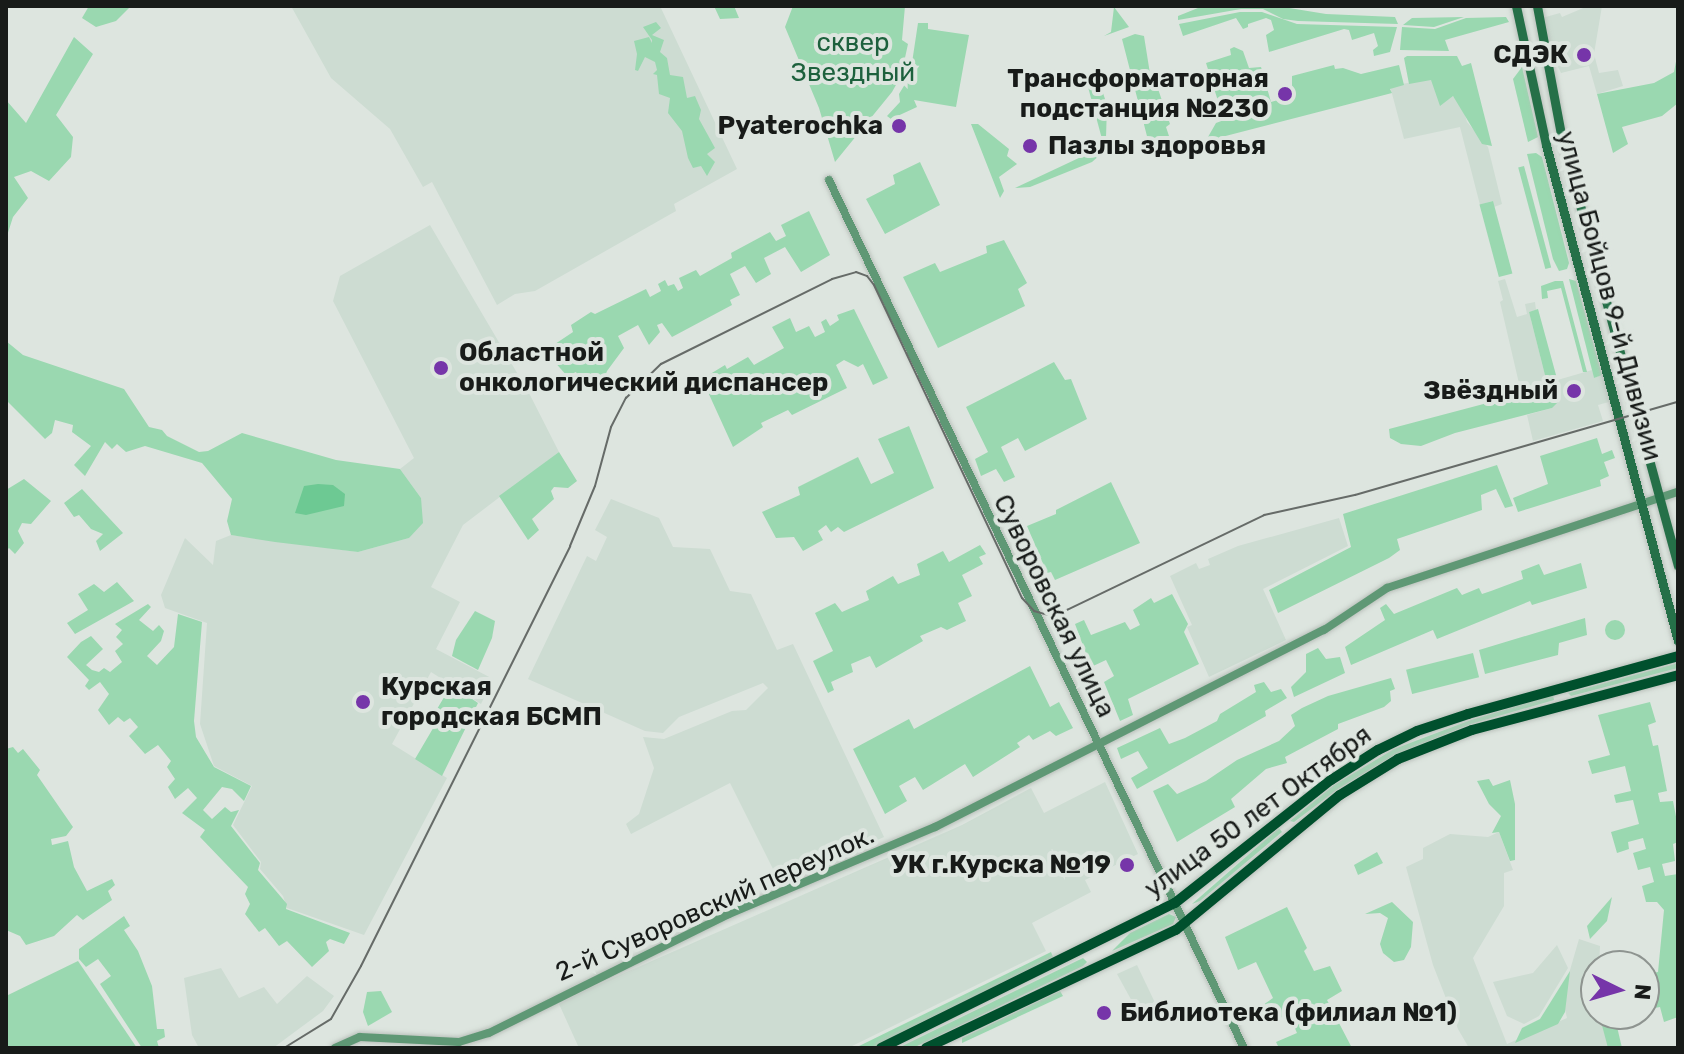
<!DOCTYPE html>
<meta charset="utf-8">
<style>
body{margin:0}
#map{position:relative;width:1684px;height:1054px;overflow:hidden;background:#dde5df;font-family:Rubik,sans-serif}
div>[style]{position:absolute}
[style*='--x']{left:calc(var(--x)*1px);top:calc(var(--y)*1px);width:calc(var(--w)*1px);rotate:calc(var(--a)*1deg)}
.built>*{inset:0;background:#cddcd2}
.green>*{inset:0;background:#9ad8b0;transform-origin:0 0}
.round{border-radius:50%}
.water>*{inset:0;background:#6dc993}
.roads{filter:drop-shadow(0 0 2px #bac1bb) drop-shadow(0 0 2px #bac1bb)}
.tertiary>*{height:8px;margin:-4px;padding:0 4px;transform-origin:4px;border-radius:4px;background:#5f9875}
.secondary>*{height:9px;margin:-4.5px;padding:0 4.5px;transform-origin:4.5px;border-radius:4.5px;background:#257048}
.primary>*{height:10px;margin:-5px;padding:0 5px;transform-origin:5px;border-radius:5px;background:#00502d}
.tram>*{height:2px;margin:-1px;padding:0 1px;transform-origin:1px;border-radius:1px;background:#666b68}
.dots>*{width:22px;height:22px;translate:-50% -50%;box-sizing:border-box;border:4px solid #dde5df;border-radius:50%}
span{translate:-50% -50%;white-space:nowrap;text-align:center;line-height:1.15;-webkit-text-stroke:8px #dde5df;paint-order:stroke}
.park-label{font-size:26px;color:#1d613d}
.poi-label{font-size:26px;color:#181b19;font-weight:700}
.right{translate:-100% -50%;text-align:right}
.left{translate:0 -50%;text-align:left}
.street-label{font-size:26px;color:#181b19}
.frame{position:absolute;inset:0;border:8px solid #181b19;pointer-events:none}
.north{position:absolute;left:1580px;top:950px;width:80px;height:80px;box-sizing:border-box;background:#dde5df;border:2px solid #8e9490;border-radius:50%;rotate:95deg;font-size:22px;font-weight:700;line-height:32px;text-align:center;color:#181b19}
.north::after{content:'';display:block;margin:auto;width:28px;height:36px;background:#7635a9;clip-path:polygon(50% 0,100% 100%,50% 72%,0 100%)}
</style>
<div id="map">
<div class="built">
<div style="clip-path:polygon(291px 6px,660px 6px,737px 169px,674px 204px,676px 211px,535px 291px,515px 294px,497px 305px,432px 182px,423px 187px,390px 129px,331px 78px)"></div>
<div style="clip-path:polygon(1588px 6px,1602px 6px,1594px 54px,1599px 73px,1618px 70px,1623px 86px,1597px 94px,1589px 66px,1561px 73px,1552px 55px,1542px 18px,1560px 13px,1562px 17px)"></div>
<div style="clip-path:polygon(1431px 79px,1442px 103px,1453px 96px,1463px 108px,1467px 122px,1488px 147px,1502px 204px,1494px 207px,1492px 201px,1480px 205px,1460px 127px,1404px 139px,1390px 86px)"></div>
<div style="clip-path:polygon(430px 225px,530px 395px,559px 452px,463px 525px,431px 587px,460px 602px,436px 649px,493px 679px,481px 704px,431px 672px,392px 744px,447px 778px,364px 935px,287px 908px,283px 896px,260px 869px,261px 862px,233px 825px,252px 786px,214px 766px,200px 724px,207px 623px,165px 608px,161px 595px,185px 538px,213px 565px,216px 541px,231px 535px,358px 552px,409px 538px,421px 498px,400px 469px,414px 458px,333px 301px,340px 276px)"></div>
<div style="clip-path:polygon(1505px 279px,1517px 317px,1527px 314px,1525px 304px,1535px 302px,1536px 310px,1529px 312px,1547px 383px,1592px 370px,1594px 378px,1605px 373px,1612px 401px,1598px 405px,1603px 421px,1533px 441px,1527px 415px,1552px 408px,1557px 391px,1551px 386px,1521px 392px,1500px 302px,1503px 300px,1498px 281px)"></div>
<div style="clip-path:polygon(611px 499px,659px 518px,673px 547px,710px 549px,730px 591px,751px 594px,777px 650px,793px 644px,884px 837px,780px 883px,730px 783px,631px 834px,626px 824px,639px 814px,654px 768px,643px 737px,664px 739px,732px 711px,746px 710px,768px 688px,763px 683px,679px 717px,663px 733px,645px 731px,528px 679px,587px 556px,596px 561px,607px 537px,595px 530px)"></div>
<div style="clip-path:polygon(1339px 518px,1348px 546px,1263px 589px,1286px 640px,1209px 677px,1187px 627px,1192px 625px,1170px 576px,1196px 563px,1199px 569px,1210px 565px,1208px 559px,1238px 546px)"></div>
<div style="clip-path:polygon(1105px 782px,1138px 854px,1085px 880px,1091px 892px,1032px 923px,1046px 951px,848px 1048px,579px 1048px,559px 1004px,588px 989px,962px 825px,1031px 788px,1044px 813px)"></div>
<div style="clip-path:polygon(1499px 832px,1513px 870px,1504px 873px,1504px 906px,1473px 958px,1507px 1044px,1567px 1018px,1564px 1005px,1566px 984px,1579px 939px,1600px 946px,1599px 966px,1596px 966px,1596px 1014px,1601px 1014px,1609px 1048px,1469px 1048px,1458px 1029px,1433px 965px,1406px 867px,1423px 859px,1423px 848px,1450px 834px,1488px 837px)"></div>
<div style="clip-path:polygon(1557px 945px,1568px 968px,1539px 1016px,1524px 1024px,1507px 1016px,1493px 982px,1533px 973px)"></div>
<div style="clip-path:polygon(1137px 965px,1158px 1009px,1158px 1017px,1144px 1023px,1117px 974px)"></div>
<div style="clip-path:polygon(221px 968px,239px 998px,264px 987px,277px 1004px,307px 976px,334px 996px,323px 1011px,273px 1048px,199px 1048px,192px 1035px,184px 978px)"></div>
</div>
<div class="green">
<div style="clip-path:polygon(89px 6px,131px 6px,116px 21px,96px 27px,82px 18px)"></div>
<div style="clip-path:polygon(714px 6px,734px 6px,739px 18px,720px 19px)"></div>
<div style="clip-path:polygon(793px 6px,905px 6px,902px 40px,908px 44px,901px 76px,892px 92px,835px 162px,819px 108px,785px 27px)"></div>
<div style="clip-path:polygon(1203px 6px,1277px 6px,1326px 14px,1395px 17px,1398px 24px,1298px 21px,1283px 19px,1263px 9px,1241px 9px,1178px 20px,1178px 16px)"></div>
<div style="clip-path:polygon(1114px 7px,1129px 27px,1104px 36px,1111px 32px)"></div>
<div style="clip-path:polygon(1240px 12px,1262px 12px,1297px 24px,1397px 27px,1390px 52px,1374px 56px,1373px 50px,1378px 46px,1374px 33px,1352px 40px,1349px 30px,1344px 29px,1269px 52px,1266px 35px,1274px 30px,1271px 20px,1266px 18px,1248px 24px,1248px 27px,1243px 29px,1236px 18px,1183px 36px,1179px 24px)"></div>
<div style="clip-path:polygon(1464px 17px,1434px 27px,1403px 25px,1412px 18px)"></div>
<div style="clip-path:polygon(1506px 17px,1509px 22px,1445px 40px,1449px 51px,1400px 50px,1402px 27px,1435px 29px,1466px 18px)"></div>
<div style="clip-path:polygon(656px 22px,661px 28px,652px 35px,664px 40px,660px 52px,667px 58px,670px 75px,683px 77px,687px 98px,695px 96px,701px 110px,699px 119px,715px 148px,707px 154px,715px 162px,707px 176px,701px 166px,693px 168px,688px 158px,682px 131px,668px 113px,670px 98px,659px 94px,657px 75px,653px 74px,657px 70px,655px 62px,645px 57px,638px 71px,635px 70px,637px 54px,634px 41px,649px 37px,652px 43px,652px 40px,643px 27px)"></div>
<div style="clip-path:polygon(918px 23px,928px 23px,928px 29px,969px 35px,956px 107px,914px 100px,917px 107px,891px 119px,887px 116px,900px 102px,899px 94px,910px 76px)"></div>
<div style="clip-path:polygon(1135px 34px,1144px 36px,1151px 80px,1156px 83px,1170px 124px,1166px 127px,1170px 139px,1149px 144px,1122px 39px)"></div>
<div style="clip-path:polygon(74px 37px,93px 54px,56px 115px,73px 137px,71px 157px,49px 181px,31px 171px,14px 177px,28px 198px,13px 217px,6px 239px,6px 100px,26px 123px)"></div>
<div style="clip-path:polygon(1234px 47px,1243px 51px,1249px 68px,1261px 67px,1271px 102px,1292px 96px,1292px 76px,1334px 65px,1335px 69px,1343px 68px,1361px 74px,1399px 65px,1404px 85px,1390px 89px,1392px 93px,1210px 140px,1208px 137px,1216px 123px,1224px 120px,1206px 63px,1231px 55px,1230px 49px)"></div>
<div style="clip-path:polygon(1678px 51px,1678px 103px,1662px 116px,1622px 127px,1628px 144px,1613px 153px,1597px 94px,1654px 83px,1674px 72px)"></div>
<div style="clip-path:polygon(1407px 56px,1457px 56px,1462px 66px,1471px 63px,1492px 146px,1482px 144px,1453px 96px,1440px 106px,1431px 80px,1409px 84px,1404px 58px)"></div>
<div style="clip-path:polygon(1522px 67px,1538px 137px,1528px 142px,1513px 79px)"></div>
<div style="clip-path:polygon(1098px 78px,1107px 105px,1106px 137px,1102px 139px,1088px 87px)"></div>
<div style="clip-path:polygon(971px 124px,978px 124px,1009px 149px,1007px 156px,1017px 164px,999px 177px,1004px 191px,1000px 198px)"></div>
<div style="clip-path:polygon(1098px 149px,1101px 154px,1092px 162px,1030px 187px,1015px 188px)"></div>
<div style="clip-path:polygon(1536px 153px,1542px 157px,1569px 263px,1567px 269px,1559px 271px,1553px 259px,1527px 154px)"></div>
<div style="clip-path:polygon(920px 162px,940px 205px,885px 234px,866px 199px,895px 184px,893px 175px)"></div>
<div style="left:1524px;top:166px;width:105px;height:6px;rotate:75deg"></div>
<div style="left:1493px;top:201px;width:75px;height:14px;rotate:75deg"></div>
<div style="clip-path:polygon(809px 211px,830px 255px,801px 272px,785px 247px,764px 258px,771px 274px,756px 283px,745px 266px,730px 274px,740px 295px,730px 300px,732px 305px,672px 337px,662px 323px,657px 325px,660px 332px,649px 345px,638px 325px,618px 336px,624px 348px,607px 371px,602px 385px,582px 383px,576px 372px,567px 376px,553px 360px,559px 355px,555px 344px,573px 332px,571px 325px,591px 312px,595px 314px,646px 289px,650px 297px,661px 291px,658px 284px,665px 280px,668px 286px,674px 284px,678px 291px,683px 288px,679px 278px,696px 270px,700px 276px,732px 258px,731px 253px,770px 232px,776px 241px,786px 236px,781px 225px)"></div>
<div style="clip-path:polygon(1004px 240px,1027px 283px,1018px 289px,1025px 306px,938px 348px,903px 277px,935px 263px,940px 272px,987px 253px,986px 246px)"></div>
<div style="clip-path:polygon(1569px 279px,1576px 281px,1602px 375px,1594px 378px)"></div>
<div style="clip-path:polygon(1555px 281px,1563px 281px,1587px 372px,1583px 372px,1561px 288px,1547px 291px,1548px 298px,1542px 299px,1541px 286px)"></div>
<div style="clip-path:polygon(854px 309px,888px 378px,873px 385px,863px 364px,858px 367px,844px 360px,836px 365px,847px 388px,792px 415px,788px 410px,761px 423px,763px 427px,733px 447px,702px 379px,725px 365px,727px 369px,748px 357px,754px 365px,784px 348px,772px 327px,790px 318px,796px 332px,809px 326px,815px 337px,825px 332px,821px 322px,826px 319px,830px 326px,839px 320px,837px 315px)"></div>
<div style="clip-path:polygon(1538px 309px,1556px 375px,1547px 383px,1529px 312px)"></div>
<div style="clip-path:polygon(6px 341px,23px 355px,124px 389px,149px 427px,162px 430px,167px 436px,199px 452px,208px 451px,242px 433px,336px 460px,400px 469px,421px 498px,423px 523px,409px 538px,358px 552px,275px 542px,231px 535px,227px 521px,232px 499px,202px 463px,145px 446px,126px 452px,117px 444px,112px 449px,105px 442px,85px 476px,74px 465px,91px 446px,72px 432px,73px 425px,55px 420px,52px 433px,45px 439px,6px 400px)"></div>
<div style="clip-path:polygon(1054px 362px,1065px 380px,1071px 379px,1087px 419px,1025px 451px,1018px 438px,1001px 447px,1015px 477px,1004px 482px,996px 469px,981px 476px,975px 459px,988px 452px,966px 407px)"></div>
<div style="clip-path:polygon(1551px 386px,1557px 390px,1558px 402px,1552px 408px,1455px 433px,1421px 446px,1401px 444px,1390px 438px,1389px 429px)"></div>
<div style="clip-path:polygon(909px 426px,934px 488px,844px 532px,838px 527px,831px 532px,826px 525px,818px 531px,823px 540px,803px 551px,794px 537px,776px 538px,762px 512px,800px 495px,798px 487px,858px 457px,871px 484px,894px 473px,878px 439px)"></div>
<div style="clip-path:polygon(1597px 438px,1602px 454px,1612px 450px,1615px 458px,1604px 462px,1609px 476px,1600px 480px,1601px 486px,1518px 512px,1513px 498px,1548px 484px,1540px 456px)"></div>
<div style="clip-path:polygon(559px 452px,577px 481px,568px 488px,554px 487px,551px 491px,554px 499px,532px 519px,539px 530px,528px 540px,499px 496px)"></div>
<div style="clip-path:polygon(1497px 465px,1513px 506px,1505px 508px,1496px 489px,1481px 495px,1482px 510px,1397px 539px,1400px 550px,1389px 558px,1278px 613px,1269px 590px,1351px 547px,1343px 514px)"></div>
<div style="clip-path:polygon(24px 479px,51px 501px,31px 524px,22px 523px,18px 531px,24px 543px,15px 554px,9px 548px,6px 551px,6px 490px)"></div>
<div style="clip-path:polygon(1111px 482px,1140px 543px,1055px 580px,1051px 572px,1047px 573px,1027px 526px,1056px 514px,1056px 510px)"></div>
<div style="clip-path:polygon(82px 489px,123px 533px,100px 551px,96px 541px,103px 534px,91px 529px,79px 515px,74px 517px,64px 503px)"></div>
<div style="clip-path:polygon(980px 545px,986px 554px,979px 557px,983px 564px,962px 575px,972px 596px,958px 603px,966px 621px,947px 630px,941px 627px,920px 636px,923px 641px,876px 668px,870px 656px,851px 664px,853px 672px,831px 682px,834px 690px,828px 693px,813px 661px,833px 651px,815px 613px,835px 603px,842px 612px,869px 600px,866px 591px,893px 576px,898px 584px,920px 575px,917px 564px,943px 551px,949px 562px)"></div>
<div style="clip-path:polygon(1581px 563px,1587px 588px,1532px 605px,1530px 601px,1437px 639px,1433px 630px,1351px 665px,1345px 647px,1385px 620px,1380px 608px,1386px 604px,1394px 614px,1457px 588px,1462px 595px,1479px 588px,1482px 594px,1491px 591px,1523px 579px,1521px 571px,1539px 564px,1544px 575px)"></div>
<div style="clip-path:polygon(117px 582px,134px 601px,75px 634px,67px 623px,88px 610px,78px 594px,94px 584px,104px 592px)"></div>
<div style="clip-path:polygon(1172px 594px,1188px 624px,1184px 632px,1199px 664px,1128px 699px,1133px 715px,1120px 721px,1104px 682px,1114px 676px,1106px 660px,1091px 667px,1075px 624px,1084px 620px,1091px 635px,1125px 622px,1130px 630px,1140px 625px,1133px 610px,1151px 598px,1154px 603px)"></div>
<div style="clip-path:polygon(148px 604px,151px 607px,139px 620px,153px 631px,159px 625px,164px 631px,161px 641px,147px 656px,157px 665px,174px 647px,178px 614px,202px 622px,194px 721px,196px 737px,214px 767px,251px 786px,244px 801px,232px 789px,222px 787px,203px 810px,212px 819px,225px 807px,231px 812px,239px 810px,231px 826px,260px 863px,258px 870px,287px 904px,286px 909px,350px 933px,344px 944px,330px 939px,326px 942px,329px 951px,312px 967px,287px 941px,279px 946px,265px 928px,259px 932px,245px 914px,250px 904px,245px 894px,248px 887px,200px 837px,205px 830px,182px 813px,197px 798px,188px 788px,175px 799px,168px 787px,175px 779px,167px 767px,171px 761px,158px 745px,145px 754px,129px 736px,138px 727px,130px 718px,124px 722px,118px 717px,109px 725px,98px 710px,109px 694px,100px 682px,89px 690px,85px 686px,89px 680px,67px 657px,81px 642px,91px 636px,103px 649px,86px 665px,92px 670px,99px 672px,104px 668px,110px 672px,122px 662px,115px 651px,123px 644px,116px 637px,122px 630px,115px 624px)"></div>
<div style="clip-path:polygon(475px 611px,495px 621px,492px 638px,478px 670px,452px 656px,456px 640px)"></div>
<div style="clip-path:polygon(1585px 618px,1587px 635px,1559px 643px,1558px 655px,1485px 674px,1479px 650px)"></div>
<div class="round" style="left:1605px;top:620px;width:20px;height:20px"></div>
<div style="clip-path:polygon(1318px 648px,1326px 659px,1340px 657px,1345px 673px,1294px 697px,1291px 687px,1306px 672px,1306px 654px)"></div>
<div style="left:1473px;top:653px;width:25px;height:69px;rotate:76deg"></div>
<div style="clip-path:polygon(1678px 663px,1678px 668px,1571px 696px,1568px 693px)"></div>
<div style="clip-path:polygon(1030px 666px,1050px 707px,1059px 702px,1073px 728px,1056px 736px,1050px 731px,1033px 740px,1029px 735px,1017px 743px,1020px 747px,973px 777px,965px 764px,923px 790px,915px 777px,899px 786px,907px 801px,885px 814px,853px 749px,909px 719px,914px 729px)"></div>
<div style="clip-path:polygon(1391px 678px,1395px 689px,1390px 691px,1391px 701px,1384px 707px,1338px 724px,1338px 729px,1285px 757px,1287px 763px,1266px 769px,1231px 799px,1235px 807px,1177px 842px,1153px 791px,1168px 784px,1177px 794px,1206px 781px,1237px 760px,1279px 741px,1295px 726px,1291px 715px,1302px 708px,1328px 696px)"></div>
<div style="clip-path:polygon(1264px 682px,1271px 692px,1281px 689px,1287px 698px,1265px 711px,1266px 716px,1137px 789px,1131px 778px,1148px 768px,1138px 751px,1121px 759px,1117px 748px,1160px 728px,1169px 744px,1185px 738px,1217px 721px,1220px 714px,1256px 692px,1254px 685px)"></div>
<div style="clip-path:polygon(456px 688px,478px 703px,442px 776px,415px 759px,442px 713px,437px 709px,446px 694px)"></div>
<div style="clip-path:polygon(1553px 695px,1554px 700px,1471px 724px,1396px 754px,1338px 789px,1294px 822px,1290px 821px,1334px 785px,1394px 749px,1471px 720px)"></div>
<div style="clip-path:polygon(1650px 702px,1656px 722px,1648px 725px,1653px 746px,1658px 745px,1667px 791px,1658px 793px,1660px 802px,1673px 801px,1678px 827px,1678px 842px,1673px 844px,1675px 861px,1662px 864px,1665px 876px,1678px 874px,1678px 1017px,1664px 1022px,1660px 1007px,1644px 1010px,1644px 997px,1649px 995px,1646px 974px,1658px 972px,1664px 910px,1657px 902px,1646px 902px,1642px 886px,1654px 882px,1650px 867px,1638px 870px,1633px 853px,1646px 849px,1643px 838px,1628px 842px,1629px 849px,1617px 853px,1611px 832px,1639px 824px,1633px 800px,1616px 803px,1614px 795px,1631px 791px,1625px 766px,1592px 774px,1588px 761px,1610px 755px,1598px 715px)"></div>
<div style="clip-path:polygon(13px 747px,18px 753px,23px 749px,40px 770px,37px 775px,73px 827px,66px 836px,51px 839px,52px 845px,68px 841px,74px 867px,87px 891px,112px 879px,115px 885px,108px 891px,112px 900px,83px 920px,77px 915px,54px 936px,26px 945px,20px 936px,6px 930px,6px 749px)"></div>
<div style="clip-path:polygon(1489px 779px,1493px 786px,1510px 780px,1515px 804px,1515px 860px,1510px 861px,1499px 832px,1492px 833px,1501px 816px,1489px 804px,1477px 781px)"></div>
<div style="clip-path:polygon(1279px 828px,1282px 832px,1200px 901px,1192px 904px)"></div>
<div style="clip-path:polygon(1377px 852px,1383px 863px,1358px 875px,1354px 865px)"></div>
<div style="clip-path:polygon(1612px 897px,1607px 921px,1590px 939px,1587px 926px)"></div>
<div style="clip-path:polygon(1392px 902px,1413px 922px,1411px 947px,1404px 960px,1394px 962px,1383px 953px,1380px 944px,1388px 918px,1380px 913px,1365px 914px)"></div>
<div style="clip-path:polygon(1287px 907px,1307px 948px,1304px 951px,1314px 971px,1330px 966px,1342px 991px,1327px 1000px,1352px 1048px,1279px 1048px,1276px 1042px,1297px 1033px,1289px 1015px,1272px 1020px,1263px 1005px,1273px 998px,1256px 962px,1238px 970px,1225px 937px)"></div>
<div style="clip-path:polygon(1169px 914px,1176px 917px,1173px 924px,1112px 951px,1130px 933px)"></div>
<div style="clip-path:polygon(124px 916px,130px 926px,124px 930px,138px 951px,152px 986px,157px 1029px,164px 1029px,165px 1037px,157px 1041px,159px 1048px,142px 1048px,100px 984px,111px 976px,98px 959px,86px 967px,79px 959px,79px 949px)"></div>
<div style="clip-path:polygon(1051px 952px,1053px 957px,873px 1048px,855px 1048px)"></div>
<div style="clip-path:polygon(1083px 958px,1087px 962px,1083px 966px,913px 1048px,898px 1048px)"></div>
<div style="clip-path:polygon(78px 961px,137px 1048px,6px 1048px,6px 996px)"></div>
<div style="clip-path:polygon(1570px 971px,1565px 1012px,1558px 1024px,1515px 1043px,1522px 1028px,1540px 1019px)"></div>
<div style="clip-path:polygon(381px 991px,392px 1012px,368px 1026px,363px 1012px,367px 992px)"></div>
<div style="clip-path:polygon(1060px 991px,1063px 996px,962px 1043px,962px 1038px)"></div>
<div style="clip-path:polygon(1599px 1014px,1614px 1014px,1622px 1048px,1608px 1048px)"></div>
</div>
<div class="water">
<div style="clip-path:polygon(318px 484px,333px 485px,345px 494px,344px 506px,306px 515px,295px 513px,304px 486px)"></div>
</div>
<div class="roads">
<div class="tertiary">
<div style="--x:829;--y:180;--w:962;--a:64.45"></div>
<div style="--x:335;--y:1048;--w:27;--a:-24"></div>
<div style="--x:360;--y:1037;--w:99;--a:2.9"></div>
<div style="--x:459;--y:1042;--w:31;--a:-17"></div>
<div style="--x:489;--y:1033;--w:268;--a:-26.4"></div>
<div style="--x:729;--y:914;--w:224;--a:-22.9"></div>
<div style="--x:935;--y:827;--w:436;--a:-26.9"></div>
<div style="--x:1324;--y:630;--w:76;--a:-33.7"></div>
<div style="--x:1387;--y:588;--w:306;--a:-18.3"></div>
</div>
<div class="secondary">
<div style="--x:1516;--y:6;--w:142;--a:77.8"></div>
<div style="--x:1546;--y:145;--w:513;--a:75.1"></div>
<div style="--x:1537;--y:6;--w:135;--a:79.4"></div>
<div style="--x:1562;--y:139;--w:442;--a:74.8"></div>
</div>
<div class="primary">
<div style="--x:881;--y:1048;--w:328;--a:-26.3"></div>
<div style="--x:1175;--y:903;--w:199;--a:-38.3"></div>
<div style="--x:1331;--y:780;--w:56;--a:-32.6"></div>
<div style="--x:1378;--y:750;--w:43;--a:-26"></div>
<div style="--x:1417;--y:731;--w:54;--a:-18.4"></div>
<div style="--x:1468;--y:714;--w:218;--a:-15.4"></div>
<div style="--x:926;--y:1048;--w:276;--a:-25.3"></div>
<div style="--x:1176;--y:930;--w:212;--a:-39.5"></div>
<div style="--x:1340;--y:795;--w:68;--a:-31.8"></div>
<div style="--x:1398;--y:759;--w:79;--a:-21.4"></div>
<div style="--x:1472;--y:730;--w:213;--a:-14.9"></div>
</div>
</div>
<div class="tram">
<div style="--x:284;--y:1048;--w:55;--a:-31.7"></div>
<div style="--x:331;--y:1019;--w:61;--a:-60.5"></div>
<div style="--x:361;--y:966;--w:469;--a:-63.5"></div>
<div style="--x:570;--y:546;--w:65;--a:-67.4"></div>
<div style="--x:595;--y:486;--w:61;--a:-74.8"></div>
<div style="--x:611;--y:427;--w:33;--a:-63"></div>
<div style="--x:626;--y:398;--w:49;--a:-44.2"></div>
<div style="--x:661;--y:364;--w:191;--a:-26.4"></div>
<div style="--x:832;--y:279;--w:25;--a:-16"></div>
<div style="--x:856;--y:272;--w:12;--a:20"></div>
<div style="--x:867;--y:276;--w:11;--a:52"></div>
<div style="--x:874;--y:285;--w:346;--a:64.7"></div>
<div style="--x:1022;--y:598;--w:18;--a:47"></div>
<div style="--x:1034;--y:611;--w:15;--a:16"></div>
<div style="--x:1048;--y:615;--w:20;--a:-15"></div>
<div style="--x:1067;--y:610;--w:219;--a:-25.7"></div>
<div style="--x:1264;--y:515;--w:93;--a:-12.4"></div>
<div style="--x:1355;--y:495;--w:336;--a:-16.1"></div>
</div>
<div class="dots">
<div style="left:1584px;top:55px;background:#7635a9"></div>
<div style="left:1285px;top:94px;background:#7635a9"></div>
<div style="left:899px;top:126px;background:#7635a9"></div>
<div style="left:1030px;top:146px;background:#7635a9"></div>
<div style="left:441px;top:368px;background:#7635a9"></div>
<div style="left:1574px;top:391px;background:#7635a9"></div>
<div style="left:363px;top:702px;background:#7635a9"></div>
<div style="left:1127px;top:865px;background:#7635a9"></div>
<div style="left:1104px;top:1013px;background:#7635a9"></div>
</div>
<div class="park-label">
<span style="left:853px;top:58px">сквер<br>Звездный</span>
</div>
<div class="poi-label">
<span class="right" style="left:1568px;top:55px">СДЭК</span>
<span class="right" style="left:1269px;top:94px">Трансформаторная<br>подстанция №230</span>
<span class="right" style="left:883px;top:126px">Pyaterochka</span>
<span class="left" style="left:1048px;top:146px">Пазлы здоровья</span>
<span class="left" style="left:459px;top:368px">Областной<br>онкологический диспансер</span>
<span class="right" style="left:1558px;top:391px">Звёздный</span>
<span class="left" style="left:381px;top:702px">Курская<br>городская БСМП</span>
<span class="right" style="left:1111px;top:865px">УК г.Курска №19</span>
<span class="left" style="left:1120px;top:1013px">Библиотека (филиал №1)</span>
</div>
<div class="street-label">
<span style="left:1609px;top:296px;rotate:75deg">улица Бойцов 9-й Дивизии</span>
<span style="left:1054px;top:606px;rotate:64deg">Суворовская улица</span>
<span style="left:1258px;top:812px;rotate:-36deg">улица 50 лет Октября</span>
<span style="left:715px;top:904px;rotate:-24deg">2-й Суворовский переулок.</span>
</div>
<div class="frame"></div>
<div class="north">N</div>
</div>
